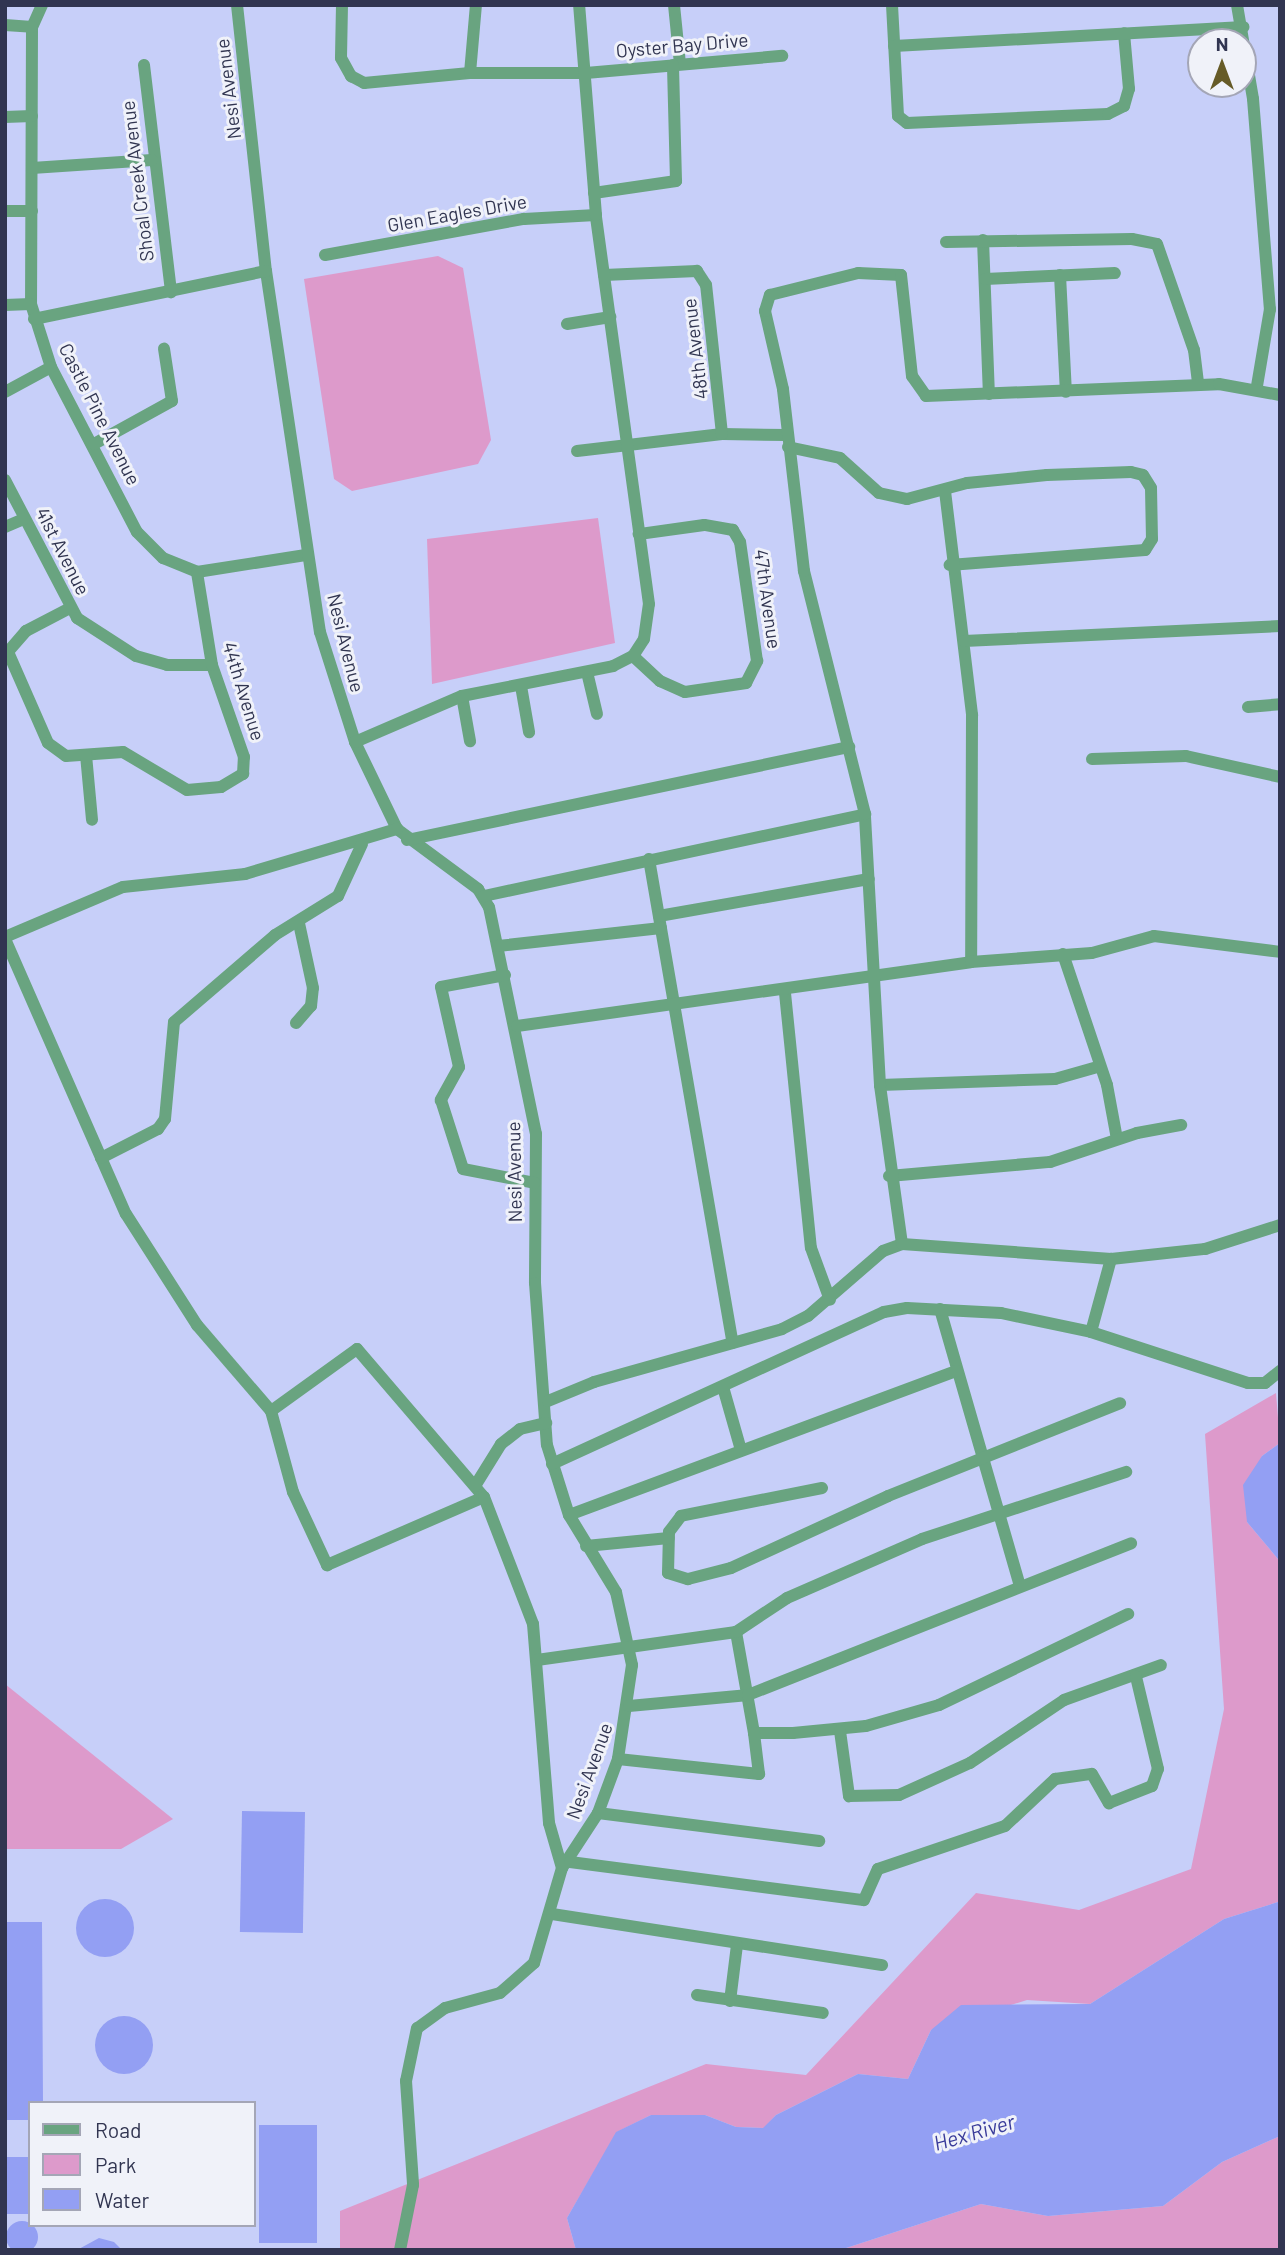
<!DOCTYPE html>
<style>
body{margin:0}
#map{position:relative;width:1285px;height:2255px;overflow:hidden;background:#c7cff9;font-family:Barlow,sans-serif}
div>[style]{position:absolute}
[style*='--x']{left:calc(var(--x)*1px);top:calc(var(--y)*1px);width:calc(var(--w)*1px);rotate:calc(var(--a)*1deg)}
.green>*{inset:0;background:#dd9acb}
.water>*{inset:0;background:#939ff3;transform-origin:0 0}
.round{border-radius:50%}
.minor>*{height:12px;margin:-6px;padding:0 6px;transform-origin:6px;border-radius:6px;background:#69a480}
span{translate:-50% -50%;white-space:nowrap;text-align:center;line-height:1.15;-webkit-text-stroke:6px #f0f2f9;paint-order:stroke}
.street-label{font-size:19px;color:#313551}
.water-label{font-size:21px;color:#393b9a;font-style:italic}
.frame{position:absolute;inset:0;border:7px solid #313551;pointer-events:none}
.legend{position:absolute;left:28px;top:2101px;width:228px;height:126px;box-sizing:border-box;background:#f0f2f9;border:2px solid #a4a6b6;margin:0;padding:9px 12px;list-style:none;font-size:21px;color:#313551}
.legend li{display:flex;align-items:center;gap:14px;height:35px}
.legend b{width:35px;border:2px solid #a4a6b6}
.north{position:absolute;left:1187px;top:28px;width:70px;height:70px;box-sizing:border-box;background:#f0f2f9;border:2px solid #a4a6b6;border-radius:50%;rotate:0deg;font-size:19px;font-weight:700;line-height:28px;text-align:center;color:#313551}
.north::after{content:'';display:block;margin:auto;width:24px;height:32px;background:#665b27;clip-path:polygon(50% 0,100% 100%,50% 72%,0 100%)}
</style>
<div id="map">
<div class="green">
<div style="clip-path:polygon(438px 256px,463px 268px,491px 440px,478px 464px,352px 491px,334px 479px,304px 279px)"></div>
<div style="clip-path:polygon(598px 518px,615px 643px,432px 684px,427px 539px)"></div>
<div style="clip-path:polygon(1276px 1393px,1280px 1443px,1262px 1456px,1247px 1522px,1278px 1559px,1280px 1581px,1278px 1902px,1224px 1919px,1090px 2004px,1027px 2000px,931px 2030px,908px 2079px,858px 2074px,776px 2115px,764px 2128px,736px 2127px,705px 2115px,651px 2115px,617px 2132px,567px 2218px,576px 2250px,340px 2250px,340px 2211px,706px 2064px,806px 2075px,976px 1893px,1079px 1910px,1191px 1869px,1224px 1709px,1205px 1434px)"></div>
<div style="clip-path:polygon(5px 1684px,173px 1819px,121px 1849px,5px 1849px)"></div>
<div style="clip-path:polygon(1280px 2136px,1280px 2250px,840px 2250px,981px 2204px,1048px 2216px,1163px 2206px,1222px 2162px)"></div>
</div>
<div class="water">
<div style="clip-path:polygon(1280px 1443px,1280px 1581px,1278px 1559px,1247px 1522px,1243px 1485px,1262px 1456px)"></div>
<div style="left:242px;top:1811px;width:63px;height:121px;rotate:1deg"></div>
<div style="clip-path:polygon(1280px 1832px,1280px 2136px,1222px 2162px,1163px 2206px,1048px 2216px,981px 2204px,840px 2250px,576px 2250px,567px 2218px,616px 2132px,651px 2115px,705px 2115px,736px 2127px,763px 2128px,776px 2115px,858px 2074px,908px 2079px,931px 2030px,961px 2005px,1090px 2004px,1224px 1919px,1278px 1902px)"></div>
<div class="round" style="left:76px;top:1899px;width:58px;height:58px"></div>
<div style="clip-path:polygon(5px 1922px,42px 1922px,43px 2103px,30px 2103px,30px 2120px,5px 2120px)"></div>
<div class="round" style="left:95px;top:2016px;width:58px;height:58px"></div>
<div style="left:259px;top:2125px;width:58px;height:118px"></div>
<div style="left:5px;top:2157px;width:25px;height:57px"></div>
<div class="round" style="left:6px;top:2221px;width:32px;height:32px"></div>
<div style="clip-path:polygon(99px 2238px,114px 2242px,122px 2250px,77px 2250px)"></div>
</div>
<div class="minor">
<div style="--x:42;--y:5;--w:24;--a:114"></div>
<div style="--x:32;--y:27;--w:277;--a:90.2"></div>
<div style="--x:31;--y:304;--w:66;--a:72.4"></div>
<div style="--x:51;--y:367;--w:186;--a:62.5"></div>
<div style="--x:137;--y:532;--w:37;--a:45"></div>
<div style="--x:163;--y:558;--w:37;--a:22"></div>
<div style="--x:197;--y:572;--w:110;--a:-8.9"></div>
<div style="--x:237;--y:5;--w:268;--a:83.8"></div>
<div style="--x:266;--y:271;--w:365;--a:81.5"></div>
<div style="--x:320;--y:632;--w:115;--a:72.3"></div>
<div style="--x:355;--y:742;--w:97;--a:64.2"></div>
<div style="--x:397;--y:829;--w:101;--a:36.5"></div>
<div style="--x:478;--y:889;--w:21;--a:59"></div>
<div style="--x:489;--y:907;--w:232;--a:78.3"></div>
<div style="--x:536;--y:1134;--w:149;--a:90.4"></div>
<div style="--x:535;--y:1283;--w:162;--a:85.8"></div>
<div style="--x:547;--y:1445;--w:73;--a:72.6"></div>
<div style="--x:569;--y:1515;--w:90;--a:58.6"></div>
<div style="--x:616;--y:1592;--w:75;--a:77.6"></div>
<div style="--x:632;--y:1665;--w:95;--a:98.5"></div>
<div style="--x:618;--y:1759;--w:58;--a:110.3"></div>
<div style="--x:598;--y:1813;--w:66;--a:123.2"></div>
<div style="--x:562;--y:1868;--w:99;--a:106.4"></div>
<div style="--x:534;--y:1963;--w:45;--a:138.6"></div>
<div style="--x:500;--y:1993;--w:57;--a:164.7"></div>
<div style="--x:445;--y:2008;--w:34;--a:144"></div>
<div style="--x:417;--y:2028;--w:54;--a:101.7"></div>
<div style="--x:406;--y:2081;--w:104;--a:86.1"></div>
<div style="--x:413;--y:2185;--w:66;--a:101.3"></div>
<div style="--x:342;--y:5;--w:53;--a:91.1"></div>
<div style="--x:341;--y:58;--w:21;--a:61"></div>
<div style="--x:351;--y:76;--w:15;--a:28"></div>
<div style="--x:364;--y:83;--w:106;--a:-5.4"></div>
<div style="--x:470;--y:73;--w:68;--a:-85"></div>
<div style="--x:674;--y:5;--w:59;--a:84.2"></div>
<div style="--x:892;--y:5;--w:111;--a:86.9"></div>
<div style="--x:898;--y:116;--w:11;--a:38"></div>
<div style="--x:907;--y:123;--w:201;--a:-2.6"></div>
<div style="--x:1108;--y:114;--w:18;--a:-27"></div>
<div style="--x:1124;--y:106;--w:18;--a:-74"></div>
<div style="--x:1129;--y:89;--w:56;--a:-95.1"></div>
<div style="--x:1237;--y:5;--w:95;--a:80.3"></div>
<div style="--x:1253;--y:99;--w:211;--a:85.4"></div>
<div style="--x:1270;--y:309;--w:78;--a:99.6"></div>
<div style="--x:5;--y:25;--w:27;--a:4"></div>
<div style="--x:894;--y:46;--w:350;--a:-3.1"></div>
<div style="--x:144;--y:65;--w:229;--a:83.2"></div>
<div style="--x:470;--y:73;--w:116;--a:0"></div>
<div style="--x:586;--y:73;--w:197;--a:-5"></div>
<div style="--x:5;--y:117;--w:27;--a:-2"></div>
<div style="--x:32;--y:168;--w:120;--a:-3.8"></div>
<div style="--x:594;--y:193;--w:83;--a:-8.3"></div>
<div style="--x:676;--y:181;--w:116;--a:-91.5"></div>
<div style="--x:5;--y:211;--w:27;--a:0"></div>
<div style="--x:983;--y:240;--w:154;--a:87.8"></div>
<div style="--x:946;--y:242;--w:186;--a:-0.9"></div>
<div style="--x:1132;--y:239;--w:25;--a:11"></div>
<div style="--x:1157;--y:244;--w:112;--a:70.8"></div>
<div style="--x:1194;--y:350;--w:35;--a:83"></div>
<div style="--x:325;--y:255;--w:202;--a:-10.3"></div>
<div style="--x:524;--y:219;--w:72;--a:-3.2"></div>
<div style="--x:1060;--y:275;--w:117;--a:87.1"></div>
<div style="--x:985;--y:279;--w:130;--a:-2.6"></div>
<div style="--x:5;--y:305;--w:26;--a:-2"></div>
<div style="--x:34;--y:319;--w:237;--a:-11.7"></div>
<div style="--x:567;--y:324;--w:44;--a:-9.2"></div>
<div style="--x:5;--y:392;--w:52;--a:-28.5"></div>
<div style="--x:722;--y:434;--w:65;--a:0.9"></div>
<div style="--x:94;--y:444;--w:89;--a:-28.9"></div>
<div style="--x:172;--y:401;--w:53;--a:-98.7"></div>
<div style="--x:788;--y:447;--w:53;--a:11.9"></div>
<div style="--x:840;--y:458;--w:52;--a:41.9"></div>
<div style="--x:879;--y:493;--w:29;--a:12"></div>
<div style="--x:907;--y:499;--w:62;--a:-14.9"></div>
<div style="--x:967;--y:483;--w:80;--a:-5.7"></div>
<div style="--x:1047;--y:475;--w:84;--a:-2"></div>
<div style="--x:1131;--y:472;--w:12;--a:14"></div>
<div style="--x:1143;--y:475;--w:15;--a:58"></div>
<div style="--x:1151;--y:488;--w:51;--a:88.9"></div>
<div style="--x:1152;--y:539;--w:13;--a:122"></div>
<div style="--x:1145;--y:550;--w:196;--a:175.6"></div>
<div style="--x:577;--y:451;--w:146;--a:-6.7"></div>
<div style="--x:722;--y:434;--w:150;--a:-96.1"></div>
<div style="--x:706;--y:285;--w:17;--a:-123"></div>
<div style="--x:697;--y:271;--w:93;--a:177.5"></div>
<div style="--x:5;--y:480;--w:156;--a:62.4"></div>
<div style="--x:77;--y:618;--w:70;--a:32.8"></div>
<div style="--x:136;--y:656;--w:32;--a:16"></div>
<div style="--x:167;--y:665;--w:45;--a:0"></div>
<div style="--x:945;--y:491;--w:226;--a:83.1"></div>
<div style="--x:972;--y:715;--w:247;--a:90.2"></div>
<div style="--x:5;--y:527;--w:21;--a:-23"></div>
<div style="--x:70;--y:608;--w:50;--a:152.4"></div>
<div style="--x:26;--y:631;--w:28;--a:131"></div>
<div style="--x:8;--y:652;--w:99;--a:66.3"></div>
<div style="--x:48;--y:743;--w:22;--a:36"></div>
<div style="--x:66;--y:756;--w:57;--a:-4"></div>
<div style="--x:123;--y:752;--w:74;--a:30.7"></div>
<div style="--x:187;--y:790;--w:34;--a:-5"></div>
<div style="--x:221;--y:787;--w:26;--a:-31"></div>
<div style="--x:243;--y:774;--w:17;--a:-87"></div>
<div style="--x:244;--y:757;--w:97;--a:-109.2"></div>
<div style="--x:212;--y:665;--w:94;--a:-99.2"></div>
<div style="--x:964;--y:641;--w:316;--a:-2.7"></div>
<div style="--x:633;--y:656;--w:37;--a:43"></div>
<div style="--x:660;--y:681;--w:27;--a:24"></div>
<div style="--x:685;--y:692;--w:62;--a:-8.4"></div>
<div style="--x:746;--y:683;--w:25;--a:-63"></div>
<div style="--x:757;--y:661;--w:120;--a:-98.1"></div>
<div style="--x:740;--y:542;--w:14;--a:-120"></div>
<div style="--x:733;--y:530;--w:29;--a:-170"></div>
<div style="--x:704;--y:525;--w:66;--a:172.1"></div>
<div style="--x:587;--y:672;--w:43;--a:76.6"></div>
<div style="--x:521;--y:686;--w:47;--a:80.1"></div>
<div style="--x:462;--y:696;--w:46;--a:79.9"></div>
<div style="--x:1248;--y:707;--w:32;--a:-5"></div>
<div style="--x:355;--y:742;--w:116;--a:-23.3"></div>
<div style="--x:462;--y:696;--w:154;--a:-11.2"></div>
<div style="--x:613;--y:666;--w:22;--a:-27"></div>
<div style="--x:633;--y:656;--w:20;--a:-57"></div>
<div style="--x:644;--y:639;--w:35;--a:-82"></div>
<div style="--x:649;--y:604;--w:393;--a:-97.8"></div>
<div style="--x:596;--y:215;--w:211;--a:-94.6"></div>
<div style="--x:86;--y:755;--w:65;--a:84.7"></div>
<div style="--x:1092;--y:759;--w:94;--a:-1.8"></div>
<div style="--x:1186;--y:756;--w:96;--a:12.6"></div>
<div style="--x:407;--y:840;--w:452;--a:-11.9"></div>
<div style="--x:649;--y:859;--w:491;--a:80.2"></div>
<div style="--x:484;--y:896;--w:390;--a:-12.1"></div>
<div style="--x:659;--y:916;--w:213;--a:-10"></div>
<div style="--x:5;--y:937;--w:128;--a:-23"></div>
<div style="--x:123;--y:887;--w:123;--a:-6.1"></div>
<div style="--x:245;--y:874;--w:159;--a:-16.5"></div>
<div style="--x:5;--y:939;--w:300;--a:66.3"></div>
<div style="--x:126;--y:1214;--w:132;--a:57.4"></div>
<div style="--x:197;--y:1325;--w:113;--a:49.3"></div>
<div style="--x:271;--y:1411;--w:84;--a:74.8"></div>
<div style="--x:293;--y:1492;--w:81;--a:65"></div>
<div style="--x:327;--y:1565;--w:171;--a:-23.4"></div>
<div style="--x:498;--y:946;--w:164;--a:-6.3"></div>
<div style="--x:1063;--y:954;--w:138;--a:71.4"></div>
<div style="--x:1107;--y:1085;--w:55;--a:79.5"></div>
<div style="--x:505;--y:975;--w:65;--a:169.4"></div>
<div style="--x:441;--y:987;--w:82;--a:77.3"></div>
<div style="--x:459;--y:1067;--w:38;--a:119"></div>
<div style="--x:441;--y:1100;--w:72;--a:72.3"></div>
<div style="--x:463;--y:1169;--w:73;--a:11"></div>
<div style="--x:785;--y:993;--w:256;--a:84.2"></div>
<div style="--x:811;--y:1248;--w:55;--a:69.9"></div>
<div style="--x:296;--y:1023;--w:23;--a:-49"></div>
<div style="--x:311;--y:1006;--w:18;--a:-84"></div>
<div style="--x:313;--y:988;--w:66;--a:-102.2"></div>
<div style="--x:517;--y:1026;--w:458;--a:-8"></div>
<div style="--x:971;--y:962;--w:121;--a:-4.3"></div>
<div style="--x:1092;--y:953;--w:64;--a:-15.3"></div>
<div style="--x:1154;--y:936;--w:127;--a:7.2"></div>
<div style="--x:880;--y:1085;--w:175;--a:-2"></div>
<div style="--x:1055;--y:1079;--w:44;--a:-15.9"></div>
<div style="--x:101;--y:1158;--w:64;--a:-27"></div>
<div style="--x:158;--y:1129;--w:12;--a:-55"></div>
<div style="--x:165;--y:1119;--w:97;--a:-84.7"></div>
<div style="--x:174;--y:1022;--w:133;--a:-40.7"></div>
<div style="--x:275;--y:935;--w:74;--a:-31.8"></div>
<div style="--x:338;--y:896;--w:57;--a:-65.2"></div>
<div style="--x:889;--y:1176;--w:162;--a:-5"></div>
<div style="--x:1050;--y:1162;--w:92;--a:-18.4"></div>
<div style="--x:1137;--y:1133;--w:45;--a:-10.3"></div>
<div style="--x:902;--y:1244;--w:161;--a:-97.9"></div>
<div style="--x:880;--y:1085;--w:271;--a:-93.2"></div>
<div style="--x:865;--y:814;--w:251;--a:-104.1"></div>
<div style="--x:804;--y:571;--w:183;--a:-96.6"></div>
<div style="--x:783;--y:389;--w:80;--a:-103"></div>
<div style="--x:765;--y:311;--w:17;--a:-73"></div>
<div style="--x:770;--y:295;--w:91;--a:-14"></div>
<div style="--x:858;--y:273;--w:43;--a:2.7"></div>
<div style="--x:901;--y:275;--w:102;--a:83.8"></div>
<div style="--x:912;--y:376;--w:24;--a:55"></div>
<div style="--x:926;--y:396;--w:293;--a:-2.3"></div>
<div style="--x:1219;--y:384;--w:62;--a:10.2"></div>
<div style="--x:940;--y:1309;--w:285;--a:73.9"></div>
<div style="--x:1091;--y:1332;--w:76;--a:-74.7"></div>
<div style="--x:723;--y:1387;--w:66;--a:74.1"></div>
<div style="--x:548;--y:1401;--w:50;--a:-22.4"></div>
<div style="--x:594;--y:1382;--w:195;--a:-15.7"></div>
<div style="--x:782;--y:1329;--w:29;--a:-27"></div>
<div style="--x:808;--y:1316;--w:99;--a:-40.9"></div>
<div style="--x:883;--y:1251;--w:20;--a:-20"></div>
<div style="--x:902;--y:1244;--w:210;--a:4.1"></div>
<div style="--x:1111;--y:1259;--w:95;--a:-6.1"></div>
<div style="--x:1205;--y:1249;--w:79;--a:-17.7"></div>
<div style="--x:271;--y:1411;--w:106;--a:-35.8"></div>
<div style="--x:357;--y:1349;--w:195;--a:49.4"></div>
<div style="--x:484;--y:1497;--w:136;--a:68.9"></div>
<div style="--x:533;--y:1624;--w:200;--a:85.4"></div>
<div style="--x:549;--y:1823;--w:47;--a:73.9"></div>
<div style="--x:552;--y:1464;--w:365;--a:-24.6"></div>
<div style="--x:884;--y:1312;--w:23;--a:-10"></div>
<div style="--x:907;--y:1308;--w:94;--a:3"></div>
<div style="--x:1001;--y:1313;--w:92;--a:11.9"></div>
<div style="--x:1091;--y:1332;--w:165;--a:18"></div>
<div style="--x:1248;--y:1383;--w:17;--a:0"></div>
<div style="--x:1265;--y:1383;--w:19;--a:-39"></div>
<div style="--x:475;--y:1486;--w:49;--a:-58.2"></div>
<div style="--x:501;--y:1444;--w:24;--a:-38"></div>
<div style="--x:520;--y:1429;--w:27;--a:-13"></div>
<div style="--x:822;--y:1488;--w:144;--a:168.8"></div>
<div style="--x:681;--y:1516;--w:20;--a:127"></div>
<div style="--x:669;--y:1532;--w:41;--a:91.4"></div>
<div style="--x:668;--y:1573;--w:21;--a:17"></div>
<div style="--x:688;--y:1579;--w:44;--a:-14.3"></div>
<div style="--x:731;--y:1568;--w:173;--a:-24.6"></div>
<div style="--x:888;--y:1496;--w:250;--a:-21.8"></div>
<div style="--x:569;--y:1515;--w:414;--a:-20.4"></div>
<div style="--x:586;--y:1546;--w:83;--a:-5.5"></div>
<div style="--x:736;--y:1632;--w:103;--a:79.9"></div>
<div style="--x:754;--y:1733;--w:39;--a:0"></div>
<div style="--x:793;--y:1733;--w:73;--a:-5.5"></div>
<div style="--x:866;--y:1726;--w:76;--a:-16"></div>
<div style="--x:939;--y:1705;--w:210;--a:-25.7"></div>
<div style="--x:537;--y:1660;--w:201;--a:-8"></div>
<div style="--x:736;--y:1632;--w:61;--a:-33.7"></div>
<div style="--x:787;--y:1598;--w:147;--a:-23.6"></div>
<div style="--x:922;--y:1539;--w:215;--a:-18.2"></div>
<div style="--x:629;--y:1706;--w:120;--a:-5.3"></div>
<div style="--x:748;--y:1695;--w:412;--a:-21.6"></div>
<div style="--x:840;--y:1731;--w:66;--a:82.1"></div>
<div style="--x:849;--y:1796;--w:50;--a:-1.1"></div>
<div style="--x:899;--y:1795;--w:78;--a:-24.3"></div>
<div style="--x:970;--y:1763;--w:113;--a:-33.8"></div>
<div style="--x:1064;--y:1700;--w:103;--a:-19.8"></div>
<div style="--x:618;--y:1759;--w:142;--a:6.1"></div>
<div style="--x:759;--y:1774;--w:41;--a:-97"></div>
<div style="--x:598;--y:1813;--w:223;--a:7.2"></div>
<div style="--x:570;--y:1862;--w:296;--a:7.4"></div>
<div style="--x:864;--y:1900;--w:34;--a:-66"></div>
<div style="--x:878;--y:1869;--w:134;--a:-18.7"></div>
<div style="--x:1005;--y:1826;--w:69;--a:-43.2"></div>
<div style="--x:1055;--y:1779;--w:37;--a:-8"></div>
<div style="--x:1092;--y:1774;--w:34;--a:60"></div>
<div style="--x:1109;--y:1803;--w:46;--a:-21.6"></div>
<div style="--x:1152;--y:1786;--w:18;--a:-71"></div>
<div style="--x:1158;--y:1769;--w:95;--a:-103.4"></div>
<div style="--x:552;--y:1914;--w:334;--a:8.8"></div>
<div style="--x:697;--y:1995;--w:127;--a:8.1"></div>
<div style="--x:730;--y:2001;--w:56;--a:-82.9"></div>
</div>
<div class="street-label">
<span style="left:682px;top:45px;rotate:-5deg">Oyster Bay Drive</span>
<span style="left:228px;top:89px;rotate:-97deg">Nesi Avenue</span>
<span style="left:137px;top:181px;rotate:-97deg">Shoal Creek Avenue</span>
<span style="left:457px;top:213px;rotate:-10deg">Glen Eagles Drive</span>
<span style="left:695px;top:349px;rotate:-97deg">48th Avenue</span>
<span style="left:100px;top:414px;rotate:63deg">Castle Pine Avenue</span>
<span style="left:63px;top:551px;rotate:63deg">41st Avenue</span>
<span style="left:768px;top:599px;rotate:82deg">47th Avenue</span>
<span style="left:346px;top:643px;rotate:76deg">Nesi Avenue</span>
<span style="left:244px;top:691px;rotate:73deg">44th Avenue</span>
<span style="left:514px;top:1172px;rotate:-91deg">Nesi Avenue</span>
<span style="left:589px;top:1771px;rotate:-70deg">Nesi Avenue</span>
</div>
<div class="water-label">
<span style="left:974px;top:2132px;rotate:-16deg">Hex River</span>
</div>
<div class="frame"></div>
<ul class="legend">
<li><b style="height:9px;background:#69a480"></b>Road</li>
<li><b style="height:19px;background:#dd9acb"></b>Park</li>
<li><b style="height:19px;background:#939ff3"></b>Water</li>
</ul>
<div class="north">N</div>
</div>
